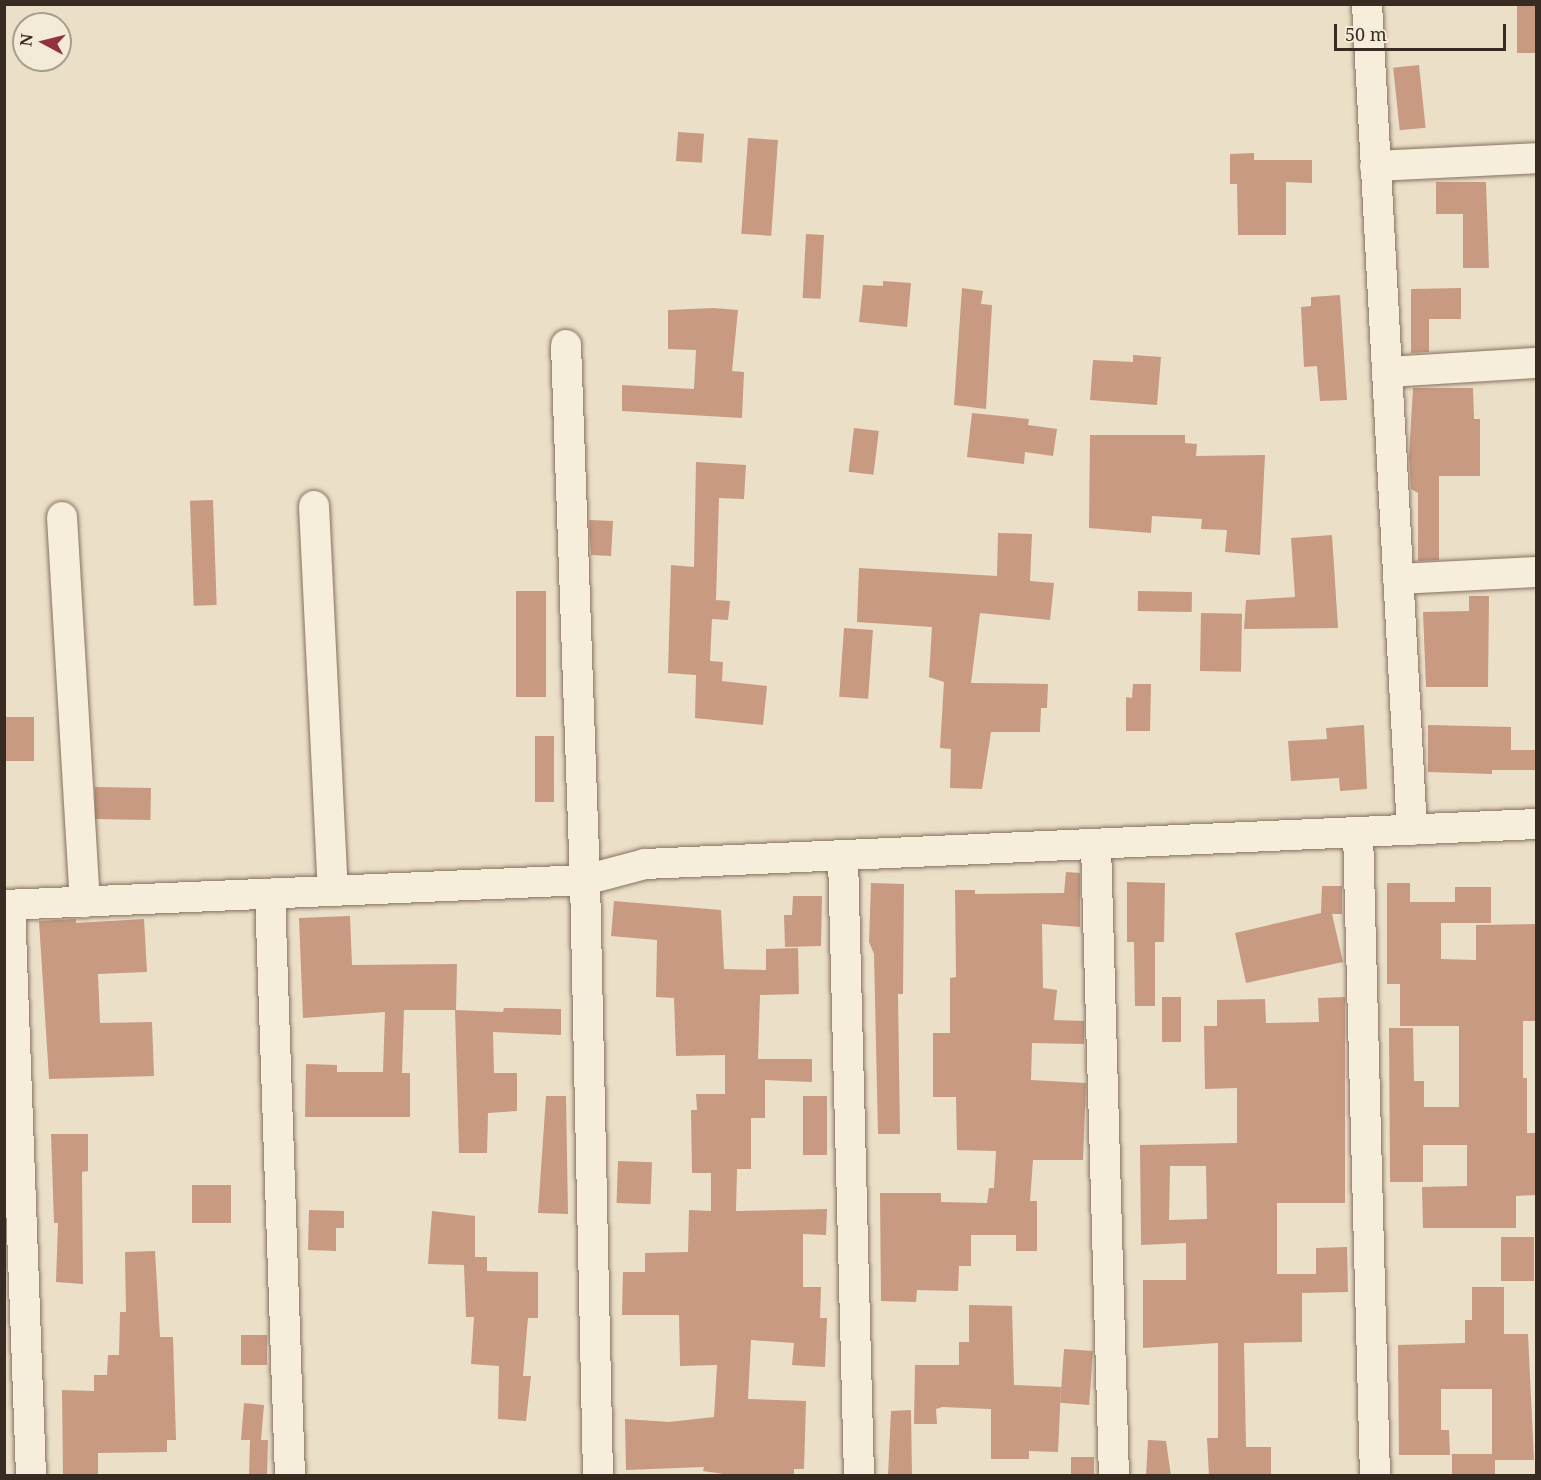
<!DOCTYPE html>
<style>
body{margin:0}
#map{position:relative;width:1541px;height:1480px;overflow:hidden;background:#ebdfc8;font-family:"Noto Serif",serif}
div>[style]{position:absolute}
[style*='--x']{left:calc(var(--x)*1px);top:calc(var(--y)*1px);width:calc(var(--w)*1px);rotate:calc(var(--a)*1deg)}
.building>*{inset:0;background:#c79a81;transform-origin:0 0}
.roads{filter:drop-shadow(0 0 2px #86715f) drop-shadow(0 0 2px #86715f)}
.minor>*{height:30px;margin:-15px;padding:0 15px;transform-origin:15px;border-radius:15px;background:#f7eddb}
span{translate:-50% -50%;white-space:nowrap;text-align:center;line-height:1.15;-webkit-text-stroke:6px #f3ead8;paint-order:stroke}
.frame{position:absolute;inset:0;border:6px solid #382b21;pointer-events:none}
.north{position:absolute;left:12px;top:12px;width:60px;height:60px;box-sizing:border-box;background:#f3ead8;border:2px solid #a89e8f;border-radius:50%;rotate:277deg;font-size:16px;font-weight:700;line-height:24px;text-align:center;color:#382b21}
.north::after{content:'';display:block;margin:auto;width:21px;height:27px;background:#91333a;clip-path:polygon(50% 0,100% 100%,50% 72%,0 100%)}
.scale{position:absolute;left:1334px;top:24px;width:172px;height:27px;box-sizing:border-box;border:3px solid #382b21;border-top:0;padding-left:8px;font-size:18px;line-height:21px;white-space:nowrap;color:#382b21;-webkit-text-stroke:4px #f3ead8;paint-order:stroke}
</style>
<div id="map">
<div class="building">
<div style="left:1517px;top:4px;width:19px;height:49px"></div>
<div style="left:1419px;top:65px;width:63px;height:26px;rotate:84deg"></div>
<div style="left:678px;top:132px;width:26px;height:29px;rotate:4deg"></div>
<div style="left:748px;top:138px;width:30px;height:96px;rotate:4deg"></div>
<div style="clip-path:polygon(1254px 153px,1254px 160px,1312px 160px,1312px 183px,1286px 182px,1286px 235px,1238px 235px,1237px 184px,1230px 184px,1230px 154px)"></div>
<div style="clip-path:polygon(1436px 182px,1486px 182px,1489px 268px,1463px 268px,1463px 214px,1436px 214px)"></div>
<div style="left:806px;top:234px;width:18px;height:64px;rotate:3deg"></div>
<div style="clip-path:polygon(883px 281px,911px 283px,907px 327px,859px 322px,863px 285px,883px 286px)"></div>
<div style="clip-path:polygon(962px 288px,983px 291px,981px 304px,992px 305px,986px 409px,954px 405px)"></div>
<div style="clip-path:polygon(1461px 288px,1461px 319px,1429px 319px,1429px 352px,1411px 353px,1411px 289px)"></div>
<div style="clip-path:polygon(1340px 295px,1347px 400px,1320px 401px,1317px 366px,1304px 367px,1301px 307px,1311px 306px,1311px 297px)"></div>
<div style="clip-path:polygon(713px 308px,738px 310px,732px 371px,744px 372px,742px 418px,622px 411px,622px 385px,694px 389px,696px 350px,668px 349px,668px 310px)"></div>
<div style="clip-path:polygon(1133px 355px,1161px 357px,1157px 405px,1090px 400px,1093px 360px,1133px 362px)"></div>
<div style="clip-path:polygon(1413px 388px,1473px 388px,1474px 419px,1480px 419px,1480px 476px,1439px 476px,1439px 560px,1418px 561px,1418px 493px,1411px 489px,1409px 456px)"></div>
<div style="clip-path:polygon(972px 413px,1029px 419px,1028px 425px,1057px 429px,1053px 456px,1025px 452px,1024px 464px,967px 457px)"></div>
<div style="left:854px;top:428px;width:25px;height:44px;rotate:7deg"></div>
<div style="clip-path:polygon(1090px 435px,1185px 435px,1185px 443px,1197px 444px,1196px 456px,1265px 455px,1260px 555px,1225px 552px,1227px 530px,1201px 529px,1202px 519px,1152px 516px,1151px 533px,1089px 528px)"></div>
<div style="clip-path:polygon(696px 462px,746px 465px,744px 499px,719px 498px,716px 600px,730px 601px,728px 620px,712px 619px,710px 661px,723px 662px,722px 681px,767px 686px,763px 725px,695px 718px,696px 675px,668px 673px,671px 565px,694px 567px)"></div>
<div style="left:213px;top:500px;width:105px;height:23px;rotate:88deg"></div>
<div style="clip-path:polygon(589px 520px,613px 521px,611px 556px,591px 555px)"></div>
<div style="clip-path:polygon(998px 533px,1032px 534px,1030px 581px,1054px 583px,1050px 620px,980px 613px,971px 683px,1048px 684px,1047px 708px,1041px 708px,1040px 732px,991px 732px,982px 789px,950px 788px,951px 749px,940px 748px,944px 682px,929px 677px,932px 627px,857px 622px,859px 568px,997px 576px)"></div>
<div style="clip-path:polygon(1332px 535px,1338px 628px,1244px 629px,1246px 600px,1295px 597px,1291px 538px)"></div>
<div style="left:516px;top:591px;width:30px;height:106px"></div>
<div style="left:1138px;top:591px;width:54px;height:20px;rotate:1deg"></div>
<div style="clip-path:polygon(1469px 596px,1489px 596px,1488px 687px,1426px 687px,1423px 612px,1469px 611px)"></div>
<div style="left:1201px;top:613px;width:41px;height:58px;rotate:1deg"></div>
<div style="left:844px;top:628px;width:29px;height:69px;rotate:4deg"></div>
<div style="clip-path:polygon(1133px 684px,1151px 684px,1150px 731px,1126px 731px,1126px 697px,1132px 698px)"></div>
<div style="left:4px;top:717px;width:30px;height:44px"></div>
<div style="clip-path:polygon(1364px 725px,1367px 789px,1340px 791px,1339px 778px,1291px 781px,1288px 741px,1327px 739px,1326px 728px)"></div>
<div style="clip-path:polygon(1428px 725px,1511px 727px,1511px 750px,1536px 750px,1536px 770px,1492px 770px,1492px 774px,1428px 772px)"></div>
<div style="left:535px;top:736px;width:19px;height:66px"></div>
<div style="left:95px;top:787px;width:56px;height:32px;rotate:1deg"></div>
<div style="clip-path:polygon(1066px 872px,1080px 873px,1080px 927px,1042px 924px,1043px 988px,1057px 990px,1054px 1020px,1084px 1021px,1084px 1044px,1032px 1043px,1031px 1080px,1086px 1083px,1083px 1160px,1033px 1160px,1030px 1201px,1037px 1201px,1037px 1251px,1016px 1251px,1016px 1235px,971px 1235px,971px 1266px,959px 1266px,958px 1291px,917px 1290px,916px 1302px,881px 1301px,880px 1193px,941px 1193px,941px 1202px,987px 1203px,989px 1188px,994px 1188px,996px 1151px,957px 1150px,956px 1097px,933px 1097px,933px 1033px,950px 1033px,950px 978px,956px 977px,955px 890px,975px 890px,975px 894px,1064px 893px)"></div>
<div style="clip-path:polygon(1127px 882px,1165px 883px,1164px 942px,1155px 942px,1155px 1006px,1135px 1006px,1134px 942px,1127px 942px)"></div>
<div style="clip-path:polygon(871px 883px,904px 884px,903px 994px,898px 994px,900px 1134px,878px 1134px,874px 954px,869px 942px)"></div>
<div style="clip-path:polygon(1387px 883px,1410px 883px,1410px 902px,1455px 902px,1455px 887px,1491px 887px,1491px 923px,1441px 923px,1441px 959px,1476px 960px,1476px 925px,1536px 924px,1536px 1021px,1523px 1021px,1523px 1078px,1527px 1078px,1527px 1133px,1536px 1133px,1536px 1195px,1516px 1196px,1516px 1228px,1423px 1228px,1422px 1187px,1467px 1186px,1467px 1145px,1423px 1145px,1423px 1182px,1390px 1182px,1389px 1028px,1413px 1028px,1414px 1081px,1424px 1081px,1424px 1107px,1459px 1107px,1459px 1026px,1400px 1026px,1400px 984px,1387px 984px)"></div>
<div style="clip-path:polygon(1322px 886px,1342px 886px,1342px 914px,1332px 914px,1343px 962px,1246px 983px,1235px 933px,1321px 913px)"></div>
<div style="clip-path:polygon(793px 896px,822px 896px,821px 946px,785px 947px,784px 915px,792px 915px)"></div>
<div style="clip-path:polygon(614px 901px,721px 910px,724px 969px,766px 970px,766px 949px,798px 948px,799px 994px,760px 995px,758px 1059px,812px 1059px,812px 1082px,765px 1080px,765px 1118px,751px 1118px,751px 1169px,737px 1169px,736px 1211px,827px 1209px,826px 1235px,803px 1234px,803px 1287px,821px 1287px,820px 1318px,827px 1318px,825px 1367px,792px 1365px,794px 1343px,751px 1340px,748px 1399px,806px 1401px,804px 1469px,794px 1469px,794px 1476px,737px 1476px,703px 1471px,704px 1467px,626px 1470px,625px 1419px,669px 1422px,714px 1417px,717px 1365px,680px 1366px,679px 1315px,622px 1315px,623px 1272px,645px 1272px,645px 1253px,688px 1252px,689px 1210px,711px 1211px,711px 1173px,692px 1173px,691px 1110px,697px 1110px,696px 1094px,725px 1094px,725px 1055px,676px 1056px,674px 998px,656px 997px,657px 940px,611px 936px)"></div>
<div style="clip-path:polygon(350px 916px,352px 965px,457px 964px,456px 1010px,404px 1010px,402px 1073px,410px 1073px,410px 1117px,305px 1117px,306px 1064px,337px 1065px,337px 1072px,383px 1072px,385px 1012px,303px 1018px,299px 918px)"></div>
<div style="clip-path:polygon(76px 919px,76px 923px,144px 919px,147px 972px,98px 974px,100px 1023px,152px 1022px,154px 1076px,49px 1079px,39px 921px)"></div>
<div style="left:1162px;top:997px;width:19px;height:45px"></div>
<div style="clip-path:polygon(evenodd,1345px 997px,1345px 1203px,1277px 1203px,1277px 1274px,1316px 1274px,1316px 1248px,1347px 1247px,1348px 1292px,1302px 1293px,1302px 1342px,1244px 1343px,1246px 1447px,1271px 1447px,1271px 1476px,1209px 1476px,1207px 1438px,1218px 1438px,1218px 1343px,1143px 1348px,1143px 1280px,1186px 1280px,1186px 1243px,1141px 1245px,1140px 1145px,1237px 1143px,1237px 1088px,1205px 1089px,1204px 1026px,1217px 1026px,1217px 1000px,1265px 999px,1266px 1023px,1319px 1022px,1318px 998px,1345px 997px,1170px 1166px,1206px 1166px,1207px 1219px,1169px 1220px,1170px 1166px)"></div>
<div style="clip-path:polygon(504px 1008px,561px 1009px,561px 1035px,493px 1032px,494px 1073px,517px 1073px,517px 1111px,488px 1113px,487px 1153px,459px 1153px,455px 1010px,503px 1012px)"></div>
<div style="clip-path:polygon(546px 1096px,566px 1096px,568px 1214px,538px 1213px)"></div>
<div style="left:803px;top:1096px;width:24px;height:59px"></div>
<div style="clip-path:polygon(51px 1134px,88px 1134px,88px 1171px,82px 1172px,83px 1284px,56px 1282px,58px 1223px,54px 1223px)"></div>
<div style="left:618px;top:1161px;width:34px;height:42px;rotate:2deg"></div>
<div style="left:192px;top:1185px;width:39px;height:38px"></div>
<div style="clip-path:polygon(309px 1210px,344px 1211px,344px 1228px,336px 1228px,336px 1251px,308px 1250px)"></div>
<div style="clip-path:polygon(432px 1211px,475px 1216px,475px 1257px,487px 1257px,487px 1271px,538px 1272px,538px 1318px,528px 1318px,523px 1376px,531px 1376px,526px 1421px,498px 1419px,499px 1366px,471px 1364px,474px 1317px,466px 1317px,464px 1265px,428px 1264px)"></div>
<div style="left:1501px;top:1237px;width:33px;height:44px"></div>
<div style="clip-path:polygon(155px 1251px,160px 1337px,173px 1337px,176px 1440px,167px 1440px,167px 1452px,98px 1453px,98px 1476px,63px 1476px,62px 1390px,94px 1391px,94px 1375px,107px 1375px,108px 1355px,119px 1355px,120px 1312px,126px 1312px,125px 1252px)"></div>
<div style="clip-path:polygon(1472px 1287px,1504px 1287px,1504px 1334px,1528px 1334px,1534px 1460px,1495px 1460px,1495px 1476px,1452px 1476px,1452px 1454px,1492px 1454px,1492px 1389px,1441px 1389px,1441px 1430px,1449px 1430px,1450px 1455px,1399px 1455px,1398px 1345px,1465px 1343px,1465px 1320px,1472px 1320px)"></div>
<div style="clip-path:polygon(969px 1305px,1012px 1306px,1014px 1385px,1061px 1387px,1058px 1452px,1029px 1451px,1029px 1459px,991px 1459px,991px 1409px,942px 1407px,936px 1409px,937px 1424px,914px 1424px,915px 1365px,959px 1365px,959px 1342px,969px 1342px)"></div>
<div style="left:241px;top:1335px;width:26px;height:30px"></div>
<div style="left:1064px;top:1349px;width:29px;height:54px;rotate:4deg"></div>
<div style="clip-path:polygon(244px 1403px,264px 1405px,261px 1440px,268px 1440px,267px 1476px,249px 1476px,250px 1440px,241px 1440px)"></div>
<div style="clip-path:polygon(911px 1410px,912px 1476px,888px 1476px,891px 1411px)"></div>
<div style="clip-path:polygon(1148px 1440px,1166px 1441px,1171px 1476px,1146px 1476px)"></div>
<div style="left:1071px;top:1457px;width:23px;height:19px"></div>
</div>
<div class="roads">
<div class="minor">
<div style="--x:1367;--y:4;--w:827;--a:86.88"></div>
<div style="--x:1375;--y:166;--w:161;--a:-2.8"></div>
<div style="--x:566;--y:345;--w:535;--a:87.97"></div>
<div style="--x:585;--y:880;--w:596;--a:88.75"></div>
<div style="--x:1387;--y:372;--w:149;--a:-3.5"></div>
<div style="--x:314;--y:506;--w:385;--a:87.2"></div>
<div style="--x:62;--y:517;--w:386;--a:86.6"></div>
<div style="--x:1398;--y:579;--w:138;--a:-2.9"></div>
<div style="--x:1358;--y:832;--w:644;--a:88.49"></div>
<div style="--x:1096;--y:845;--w:631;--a:88.37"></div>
<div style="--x:843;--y:857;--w:619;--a:88.52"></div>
<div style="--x:270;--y:894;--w:582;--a:88.03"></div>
<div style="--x:4;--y:905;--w:582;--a:-2.46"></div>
<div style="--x:585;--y:880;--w:62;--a:-14.9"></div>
<div style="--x:645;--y:864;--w:892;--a:-2.57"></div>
<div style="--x:10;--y:905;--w:571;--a:87.89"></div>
</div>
</div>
<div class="frame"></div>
<div class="north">N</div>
<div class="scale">50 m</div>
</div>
